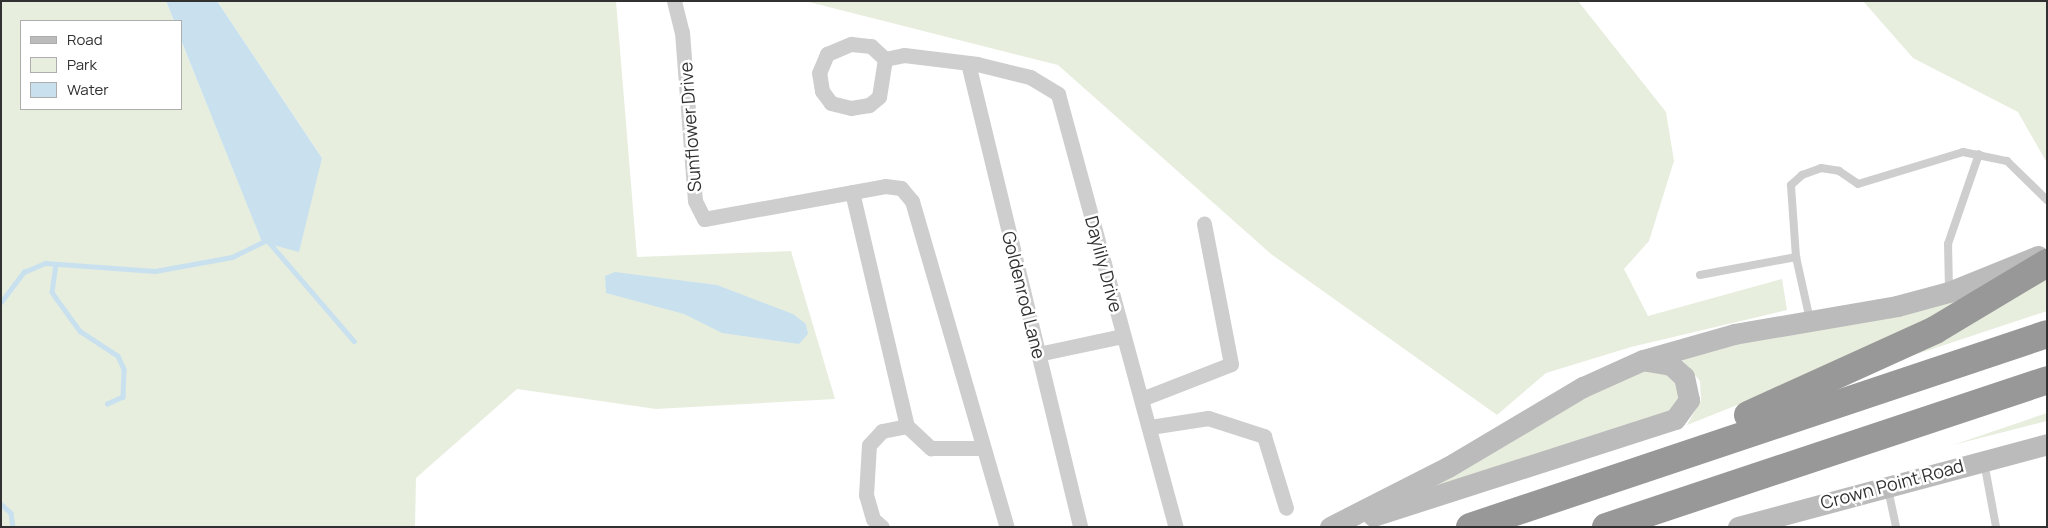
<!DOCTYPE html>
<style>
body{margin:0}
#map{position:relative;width:2048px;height:528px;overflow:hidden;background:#fff;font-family:Manrope,sans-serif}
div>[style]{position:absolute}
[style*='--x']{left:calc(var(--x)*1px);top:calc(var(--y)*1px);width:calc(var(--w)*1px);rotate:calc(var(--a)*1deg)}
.green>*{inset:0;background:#e7eede}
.water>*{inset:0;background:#c9e1ef}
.stream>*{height:4.5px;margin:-2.25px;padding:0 2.25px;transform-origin:2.25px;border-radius:2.25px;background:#c9e1ef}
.lane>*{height:8px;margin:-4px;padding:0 4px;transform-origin:4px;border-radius:4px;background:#cecece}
.street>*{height:15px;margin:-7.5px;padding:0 7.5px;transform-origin:7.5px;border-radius:7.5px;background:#cecece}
.secondary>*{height:21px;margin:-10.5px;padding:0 10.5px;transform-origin:10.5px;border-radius:10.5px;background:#bbb}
.highway>*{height:28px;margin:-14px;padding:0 14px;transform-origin:14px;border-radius:14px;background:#989898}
span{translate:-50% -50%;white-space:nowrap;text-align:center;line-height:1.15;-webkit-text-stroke:5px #fff;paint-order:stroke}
.street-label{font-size:18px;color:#313131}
.frame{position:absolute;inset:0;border:2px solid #313131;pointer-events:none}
.legend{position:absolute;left:20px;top:20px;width:162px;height:90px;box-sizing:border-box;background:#fff;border:1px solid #adadad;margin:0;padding:6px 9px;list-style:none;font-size:15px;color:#313131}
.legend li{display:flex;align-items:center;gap:10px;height:25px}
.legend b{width:25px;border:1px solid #adadad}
</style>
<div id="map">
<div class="green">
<div style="clip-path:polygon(1px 1px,166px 1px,174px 21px,21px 21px,21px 109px,181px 109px,181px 40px,262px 241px,322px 158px,217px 1px,616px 1px,637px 257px,791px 251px,835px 399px,656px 409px,517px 389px,416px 478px,415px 527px,1px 527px)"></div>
<div style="clip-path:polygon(805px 1px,1578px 1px,1666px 112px,1674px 161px,1649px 241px,1624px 269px,1648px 316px,1782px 279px,1787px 310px,1631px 347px,1546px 373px,1497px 415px,1271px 254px,1058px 65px)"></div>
<div style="clip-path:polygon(1863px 1px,2047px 1px,2047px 163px,2018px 112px,1913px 58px)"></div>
<div style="clip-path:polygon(2047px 276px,2047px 311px,1881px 366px)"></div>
<div style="clip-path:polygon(1997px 280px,1878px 349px,1687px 425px,1701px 400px,1700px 381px,1678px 355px,1932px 308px)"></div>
<div style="clip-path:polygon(1648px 369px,1667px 371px,1680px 389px,1677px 406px,1651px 422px,1424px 489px,1612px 382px)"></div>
<div style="clip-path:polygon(2047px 413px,2047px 421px,1953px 445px)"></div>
</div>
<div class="water">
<div style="clip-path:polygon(166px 1px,217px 1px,322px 158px,299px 252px,262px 242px,181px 40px,181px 21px,174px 21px)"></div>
<div style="clip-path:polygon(615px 272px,717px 285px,793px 314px,806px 324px,808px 334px,799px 344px,722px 333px,684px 314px,606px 293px,605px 276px)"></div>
</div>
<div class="stream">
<div style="--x:268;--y:241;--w:132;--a:49.3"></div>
<div style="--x:56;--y:264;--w:28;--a:98"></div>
<div style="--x:52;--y:292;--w:7;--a:56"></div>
<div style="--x:56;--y:298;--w:41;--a:54"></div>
<div style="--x:80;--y:331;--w:45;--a:33.3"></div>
<div style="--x:118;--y:356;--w:14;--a:65"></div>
<div style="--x:124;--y:369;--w:28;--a:92"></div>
<div style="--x:123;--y:397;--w:17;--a:156"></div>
<div style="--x:1;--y:302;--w:38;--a:-53"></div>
<div style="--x:24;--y:272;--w:23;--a:-23"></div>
<div style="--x:45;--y:263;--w:110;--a:4.2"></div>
<div style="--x:155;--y:271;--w:78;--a:-10.3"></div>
<div style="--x:232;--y:257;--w:39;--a:-26"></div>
<div style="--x:1;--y:504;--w:13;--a:42"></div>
<div style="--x:11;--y:513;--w:14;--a:82"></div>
</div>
<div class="lane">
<div style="--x:1700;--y:275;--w:98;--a:-10.6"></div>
<div style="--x:1949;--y:290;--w:46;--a:-91.2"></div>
<div style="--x:1948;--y:244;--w:95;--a:-71"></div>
<div style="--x:1810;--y:320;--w:65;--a:-102.5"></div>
<div style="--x:1796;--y:257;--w:72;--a:-94"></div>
<div style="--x:1791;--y:185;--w:15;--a:-42"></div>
<div style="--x:1802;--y:175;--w:20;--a:-20"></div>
<div style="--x:1821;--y:168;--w:18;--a:9"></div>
<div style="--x:1839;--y:171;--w:23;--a:34"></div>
<div style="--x:1858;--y:184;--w:110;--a:-16.9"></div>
<div style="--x:1963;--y:152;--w:45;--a:11.6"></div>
<div style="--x:2007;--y:161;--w:56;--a:44.3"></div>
<div style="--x:1984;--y:462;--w:66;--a:79.5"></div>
<div style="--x:1888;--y:489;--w:39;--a:78"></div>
</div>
<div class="street">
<div style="--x:674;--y:1;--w:32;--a:76"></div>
<div style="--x:682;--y:32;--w:169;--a:85.6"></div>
<div style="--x:695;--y:201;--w:20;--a:63"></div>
<div style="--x:704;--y:219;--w:184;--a:-10.3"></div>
<div style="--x:885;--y:186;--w:16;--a:7"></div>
<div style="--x:901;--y:188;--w:17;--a:50"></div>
<div style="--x:912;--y:201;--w:340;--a:73.8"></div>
<div style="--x:851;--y:44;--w:20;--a:6"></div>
<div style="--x:871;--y:46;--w:19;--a:43"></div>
<div style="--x:885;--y:59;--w:38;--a:99"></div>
<div style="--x:879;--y:97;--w:13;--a:141"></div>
<div style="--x:869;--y:105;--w:18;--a:171"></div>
<div style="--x:851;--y:108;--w:21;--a:-166"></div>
<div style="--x:831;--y:103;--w:15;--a:-127"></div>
<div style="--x:822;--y:91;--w:18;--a:-99"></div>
<div style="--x:819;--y:73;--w:21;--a:-67"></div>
<div style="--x:827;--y:54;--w:26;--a:-23"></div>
<div style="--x:885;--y:59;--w:19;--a:-12"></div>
<div style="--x:904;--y:55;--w:74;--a:7"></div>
<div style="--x:977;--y:64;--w:55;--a:13.8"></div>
<div style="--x:1030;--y:77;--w:33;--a:31"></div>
<div style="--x:1058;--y:94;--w:449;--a:74.8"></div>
<div style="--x:968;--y:63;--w:477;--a:76.4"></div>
<div style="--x:852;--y:192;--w:240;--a:76.8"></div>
<div style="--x:907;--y:426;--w:33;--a:43"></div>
<div style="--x:931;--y:448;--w:51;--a:0"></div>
<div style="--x:1038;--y:354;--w:87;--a:-12"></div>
<div style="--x:1144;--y:398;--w:93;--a:-21.3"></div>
<div style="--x:1231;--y:364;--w:143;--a:-100.9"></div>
<div style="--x:1150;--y:427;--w:59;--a:-8.8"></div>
<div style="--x:1208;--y:418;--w:59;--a:17.8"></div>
<div style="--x:1264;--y:436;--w:75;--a:73"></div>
<div style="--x:882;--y:527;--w:12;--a:-138"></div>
<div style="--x:873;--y:519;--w:25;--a:-106"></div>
<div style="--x:866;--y:495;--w:50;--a:-86.6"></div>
<div style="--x:869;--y:445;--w:19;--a:-47"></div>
<div style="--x:882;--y:431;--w:25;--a:-11"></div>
</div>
<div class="secondary">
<div style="--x:1373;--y:516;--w:317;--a:-17.8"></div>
<div style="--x:1675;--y:419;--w:24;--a:-54"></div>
<div style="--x:1689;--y:400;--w:24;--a:-102"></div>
<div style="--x:1684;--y:377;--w:18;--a:-137"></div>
<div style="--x:1671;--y:365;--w:27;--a:-170"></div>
<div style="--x:1330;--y:527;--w:132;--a:-27"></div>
<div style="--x:1448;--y:467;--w:157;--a:-30.7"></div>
<div style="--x:1583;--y:387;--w:66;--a:-24.2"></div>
<div style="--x:1643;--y:360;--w:95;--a:-15.9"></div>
<div style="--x:1734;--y:334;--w:165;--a:-9.7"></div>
<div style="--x:1897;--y:306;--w:54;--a:-15.1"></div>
<div style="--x:1949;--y:292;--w:96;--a:-22"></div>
<div style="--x:1738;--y:527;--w:320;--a:-15"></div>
</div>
<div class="highway">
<div style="--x:1748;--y:415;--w:205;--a:-24.4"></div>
<div style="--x:1935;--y:330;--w:131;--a:-30.9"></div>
<div style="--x:1470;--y:527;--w:608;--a:-18.49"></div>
<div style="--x:1606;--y:527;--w:465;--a:-18.4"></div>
</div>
<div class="street-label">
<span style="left:690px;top:127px;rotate:-94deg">Sunflower Drive</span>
<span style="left:1104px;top:264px;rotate:75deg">Daylily Drive</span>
<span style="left:1024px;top:295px;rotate:76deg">Goldenrod Lane</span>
<span style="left:1892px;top:484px;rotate:-15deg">Crown Point Road</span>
</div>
<div class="frame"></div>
<ul class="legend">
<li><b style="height:6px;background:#bbb"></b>Road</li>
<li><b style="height:14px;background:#e7eede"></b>Park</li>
<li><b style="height:14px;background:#c9e1ef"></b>Water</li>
</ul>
</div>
